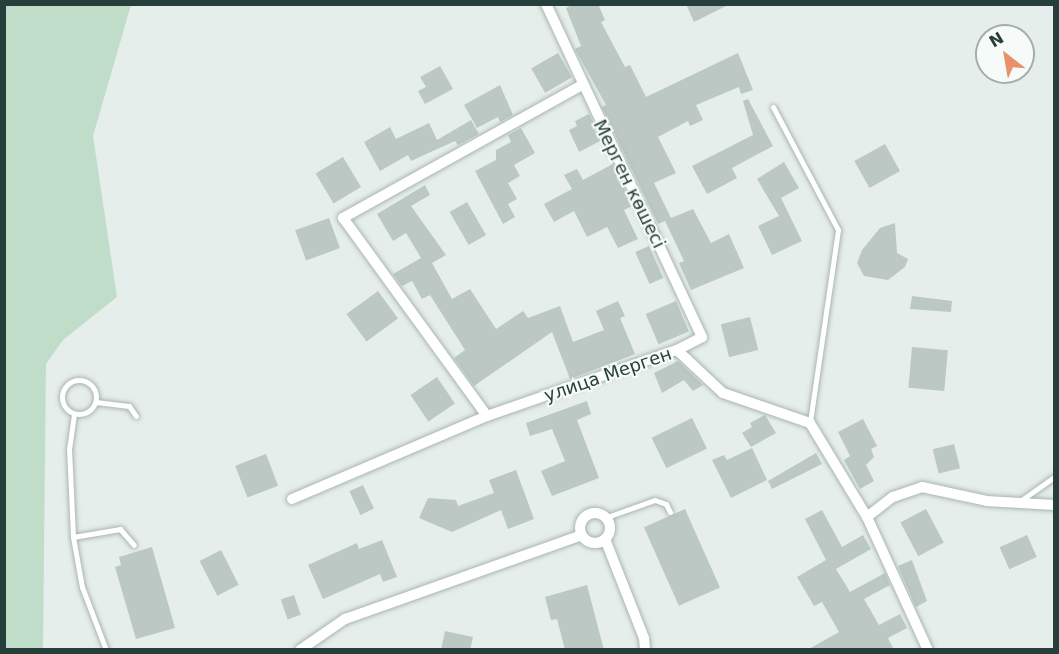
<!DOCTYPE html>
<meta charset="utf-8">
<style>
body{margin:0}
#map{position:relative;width:1059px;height:654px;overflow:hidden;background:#e6eeeb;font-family:"DejaVu Sans",sans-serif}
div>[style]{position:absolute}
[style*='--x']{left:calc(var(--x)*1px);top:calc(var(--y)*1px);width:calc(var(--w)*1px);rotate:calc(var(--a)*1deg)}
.green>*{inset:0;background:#c0ddca}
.building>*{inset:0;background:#bbc8c4;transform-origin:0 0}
.roads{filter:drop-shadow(0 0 2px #a9b6b2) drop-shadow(0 0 2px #a9b6b2)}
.lane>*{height:5px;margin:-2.5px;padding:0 2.5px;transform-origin:2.5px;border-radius:2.5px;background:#fff}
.lane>.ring{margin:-2.5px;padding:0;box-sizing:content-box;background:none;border:5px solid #fff;border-radius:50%}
.street>*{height:10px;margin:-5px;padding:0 5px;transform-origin:5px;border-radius:5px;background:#fff}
.street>.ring{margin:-5px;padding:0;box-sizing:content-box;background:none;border:10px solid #fff;border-radius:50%}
span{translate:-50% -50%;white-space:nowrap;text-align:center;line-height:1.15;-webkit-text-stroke:4.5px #f6faf8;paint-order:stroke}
.street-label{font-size:18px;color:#263f3a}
.frame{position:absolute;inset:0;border:6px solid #263f3a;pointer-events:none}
.north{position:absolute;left:975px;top:24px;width:60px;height:60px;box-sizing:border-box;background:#f6faf8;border:2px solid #a3afac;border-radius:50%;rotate:329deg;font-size:16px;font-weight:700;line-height:24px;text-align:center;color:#263f3a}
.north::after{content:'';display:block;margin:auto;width:21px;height:27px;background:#e99168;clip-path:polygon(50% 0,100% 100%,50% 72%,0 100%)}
</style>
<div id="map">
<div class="green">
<div style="clip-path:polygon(4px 5px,131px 5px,93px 136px,117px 297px,63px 340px,46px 364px,43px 649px,5px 649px)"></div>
</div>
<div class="building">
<div style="clip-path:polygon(573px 4px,598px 4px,605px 20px,601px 22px,625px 67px,630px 65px,646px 97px,738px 53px,753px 90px,741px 94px,739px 87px,696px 105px,703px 120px,690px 126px,688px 121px,658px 137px,676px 173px,654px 183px,671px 218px,693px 209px,711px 243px,729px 234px,744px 268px,691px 290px,679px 263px,684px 261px,665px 221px,658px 224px,602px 107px,606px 105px,575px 49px,581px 46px,566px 8px)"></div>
<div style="clip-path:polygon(686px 4px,730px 4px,694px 22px)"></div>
<div style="left:558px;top:53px;width:28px;height:31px;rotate:60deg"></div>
<div style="clip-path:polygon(440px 66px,453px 89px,425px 104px,418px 91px,426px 87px,420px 77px)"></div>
<div style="clip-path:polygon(500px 85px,513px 115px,500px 122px,498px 117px,477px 128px,464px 105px)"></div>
<div style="clip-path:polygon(748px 99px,773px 146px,732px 168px,737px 178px,707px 194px,692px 166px,753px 135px,743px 101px)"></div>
<div style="clip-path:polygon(589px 114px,602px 140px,579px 152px,569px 130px,577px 126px,575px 121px)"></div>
<div style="clip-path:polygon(471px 120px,479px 134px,458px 145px,455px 141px,411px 161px,408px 155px,380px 171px,364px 142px,390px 127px,396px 139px,429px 123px,437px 140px)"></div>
<div style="clip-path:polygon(521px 128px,535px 153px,514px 165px,520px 176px,508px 183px,517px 199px,508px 204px,515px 217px,503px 224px,475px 171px,496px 160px,496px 150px,511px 142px,508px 135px)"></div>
<div style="left:885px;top:144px;width:31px;height:35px;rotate:61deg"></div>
<div style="left:343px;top:157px;width:35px;height:32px;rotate:59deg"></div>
<div style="clip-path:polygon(784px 162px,799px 188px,781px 198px,802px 241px,772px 255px,758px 226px,779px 216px,757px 179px)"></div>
<div style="clip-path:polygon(613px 164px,632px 206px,624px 210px,638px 239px,618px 248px,607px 227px,587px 237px,574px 211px,554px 222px,544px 204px,572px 189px,564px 175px,577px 169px,583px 180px)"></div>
<div style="clip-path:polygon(425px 185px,430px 195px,411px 206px,446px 255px,432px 263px,452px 299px,470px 289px,496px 329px,523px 311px,528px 318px,560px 306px,573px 342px,604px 330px,596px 311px,618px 301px,625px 316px,620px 318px,635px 354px,570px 379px,552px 332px,474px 386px,454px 358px,465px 350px,430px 295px,422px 299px,412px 281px,402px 286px,393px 274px,421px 258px,406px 233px,393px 241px,377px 214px)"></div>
<div style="left:467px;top:202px;width:38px;height:20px;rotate:60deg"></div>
<div style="left:329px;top:218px;width:32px;height:36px;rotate:70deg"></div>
<div style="clip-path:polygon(895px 223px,897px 253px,908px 259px,905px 267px,888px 280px,864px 276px,857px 263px,862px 250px,880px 228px)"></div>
<div style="left:649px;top:246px;width:35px;height:15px;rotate:66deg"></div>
<div style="left:378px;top:291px;width:34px;height:39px;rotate:54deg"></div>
<div style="clip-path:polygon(912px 296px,952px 301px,951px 312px,910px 309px)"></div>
<div style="left:676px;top:301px;width:33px;height:33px;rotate:67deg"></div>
<div style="left:750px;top:317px;width:34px;height:30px;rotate:76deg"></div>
<div style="left:912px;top:347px;width:36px;height:41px;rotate:5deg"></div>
<div style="clip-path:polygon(678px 361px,703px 385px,693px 391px,684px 380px,662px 393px,654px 373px)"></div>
<div style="left:437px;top:377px;width:32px;height:32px;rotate:56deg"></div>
<div style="clip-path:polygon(587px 401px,591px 414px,577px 420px,599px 478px,552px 496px,541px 471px,565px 461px,552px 429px,530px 436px,526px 423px)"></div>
<div style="clip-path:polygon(765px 415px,776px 433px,751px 447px,742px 433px,752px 427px,750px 423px)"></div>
<div style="left:692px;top:418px;width:34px;height:45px;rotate:64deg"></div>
<div style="clip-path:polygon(863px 419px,877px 446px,871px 449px,874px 457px,866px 465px,874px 481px,860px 489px,844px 460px,850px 456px,838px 432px)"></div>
<div style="left:954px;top:444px;width:25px;height:22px;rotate:76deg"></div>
<div style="clip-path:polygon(752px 448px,767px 480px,731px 498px,712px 460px,724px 455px,727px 460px)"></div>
<div style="clip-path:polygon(816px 453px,822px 464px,772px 489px,768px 481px)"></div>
<div style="left:266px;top:454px;width:34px;height:33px;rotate:69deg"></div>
<div style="clip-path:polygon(516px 470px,534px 519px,508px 529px,501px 510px,452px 532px,419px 518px,428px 498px,456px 500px,458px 506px,494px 493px,489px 480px)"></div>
<div style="left:363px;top:485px;width:26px;height:15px;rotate:65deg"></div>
<div style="left:685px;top:509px;width:86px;height:45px;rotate:66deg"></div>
<div style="left:926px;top:509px;width:38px;height:29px;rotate:62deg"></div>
<div style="clip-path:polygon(822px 510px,842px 547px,863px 535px,871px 549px,836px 569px,850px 592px,885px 573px,890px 585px,864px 599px,879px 625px,900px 614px,907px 628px,888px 638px,894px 650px,807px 650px,839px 632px,822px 602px,814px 606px,797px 577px,826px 560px,805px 519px)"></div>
<div style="left:1027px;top:535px;width:24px;height:30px;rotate:66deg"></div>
<div style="clip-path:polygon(382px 540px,397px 577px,383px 582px,380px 574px,323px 599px,308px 565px,357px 543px,359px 549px)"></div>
<div style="clip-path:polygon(152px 547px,175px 628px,136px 639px,115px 567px,121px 565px,119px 557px)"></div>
<div style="left:221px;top:550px;width:39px;height:24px;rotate:63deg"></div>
<div style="clip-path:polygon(912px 560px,927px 601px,916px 607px,898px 566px)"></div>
<div style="clip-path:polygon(587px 585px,604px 650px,565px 650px,557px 619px,551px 620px,545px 597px)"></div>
<div style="left:294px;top:595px;width:21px;height:14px;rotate:71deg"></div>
<div style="clip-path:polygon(445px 631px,473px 637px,470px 650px,441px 650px)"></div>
</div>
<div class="roads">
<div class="lane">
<div style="--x:773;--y:107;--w:139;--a:62.1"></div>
<div style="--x:838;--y:230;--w:195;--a:98.3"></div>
<div class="ring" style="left:62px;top:380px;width:29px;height:29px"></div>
<div style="--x:96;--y:402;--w:33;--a:7"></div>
<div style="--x:129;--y:406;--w:12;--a:55"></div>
<div style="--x:74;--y:414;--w:34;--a:98"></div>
<div style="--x:69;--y:448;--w:89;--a:87.4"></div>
<div style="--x:73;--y:537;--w:51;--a:79.8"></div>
<div style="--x:82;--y:587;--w:67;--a:69.1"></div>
<div style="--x:1020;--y:501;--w:42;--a:-35.2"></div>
<div style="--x:607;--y:517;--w:51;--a:-19.5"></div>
<div style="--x:655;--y:500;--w:12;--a:20"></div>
<div style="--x:666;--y:504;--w:9;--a:63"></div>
<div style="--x:73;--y:537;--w:48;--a:-9.7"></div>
<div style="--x:120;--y:529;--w:21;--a:49"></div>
</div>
<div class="street">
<div style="--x:677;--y:350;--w:63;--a:43.1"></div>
<div style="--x:723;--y:393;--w:92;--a:19"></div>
<div style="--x:810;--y:423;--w:110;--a:58.8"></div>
<div style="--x:867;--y:517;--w:146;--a:65.4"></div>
<div style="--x:487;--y:416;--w:245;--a:-126"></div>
<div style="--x:343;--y:218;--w:274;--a:-29.1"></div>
<div style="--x:292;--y:499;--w:212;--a:-23.1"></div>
<div style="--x:487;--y:416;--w:201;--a:-19.2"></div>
<div style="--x:677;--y:350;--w:28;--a:-27"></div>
<div style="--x:702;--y:337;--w:368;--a:-115.1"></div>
<div class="ring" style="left:580px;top:513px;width:20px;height:20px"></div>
<div style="--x:867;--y:517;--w:33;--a:-38"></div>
<div style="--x:893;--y:497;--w:31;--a:-19"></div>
<div style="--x:922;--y:487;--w:66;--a:12.2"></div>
<div style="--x:987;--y:501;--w:67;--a:3.4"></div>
<div style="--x:605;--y:539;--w:106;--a:68.5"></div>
<div style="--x:644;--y:638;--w:12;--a:85"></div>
<div style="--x:300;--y:650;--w:55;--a:-34.6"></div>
<div style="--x:345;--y:619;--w:251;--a:-19.5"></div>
</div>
</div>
<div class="street-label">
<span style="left:629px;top:184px;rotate:64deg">Мерген көшесі</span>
<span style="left:608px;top:375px;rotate:-19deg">улица Мерген</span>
</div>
<div class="frame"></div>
<div class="north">N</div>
</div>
